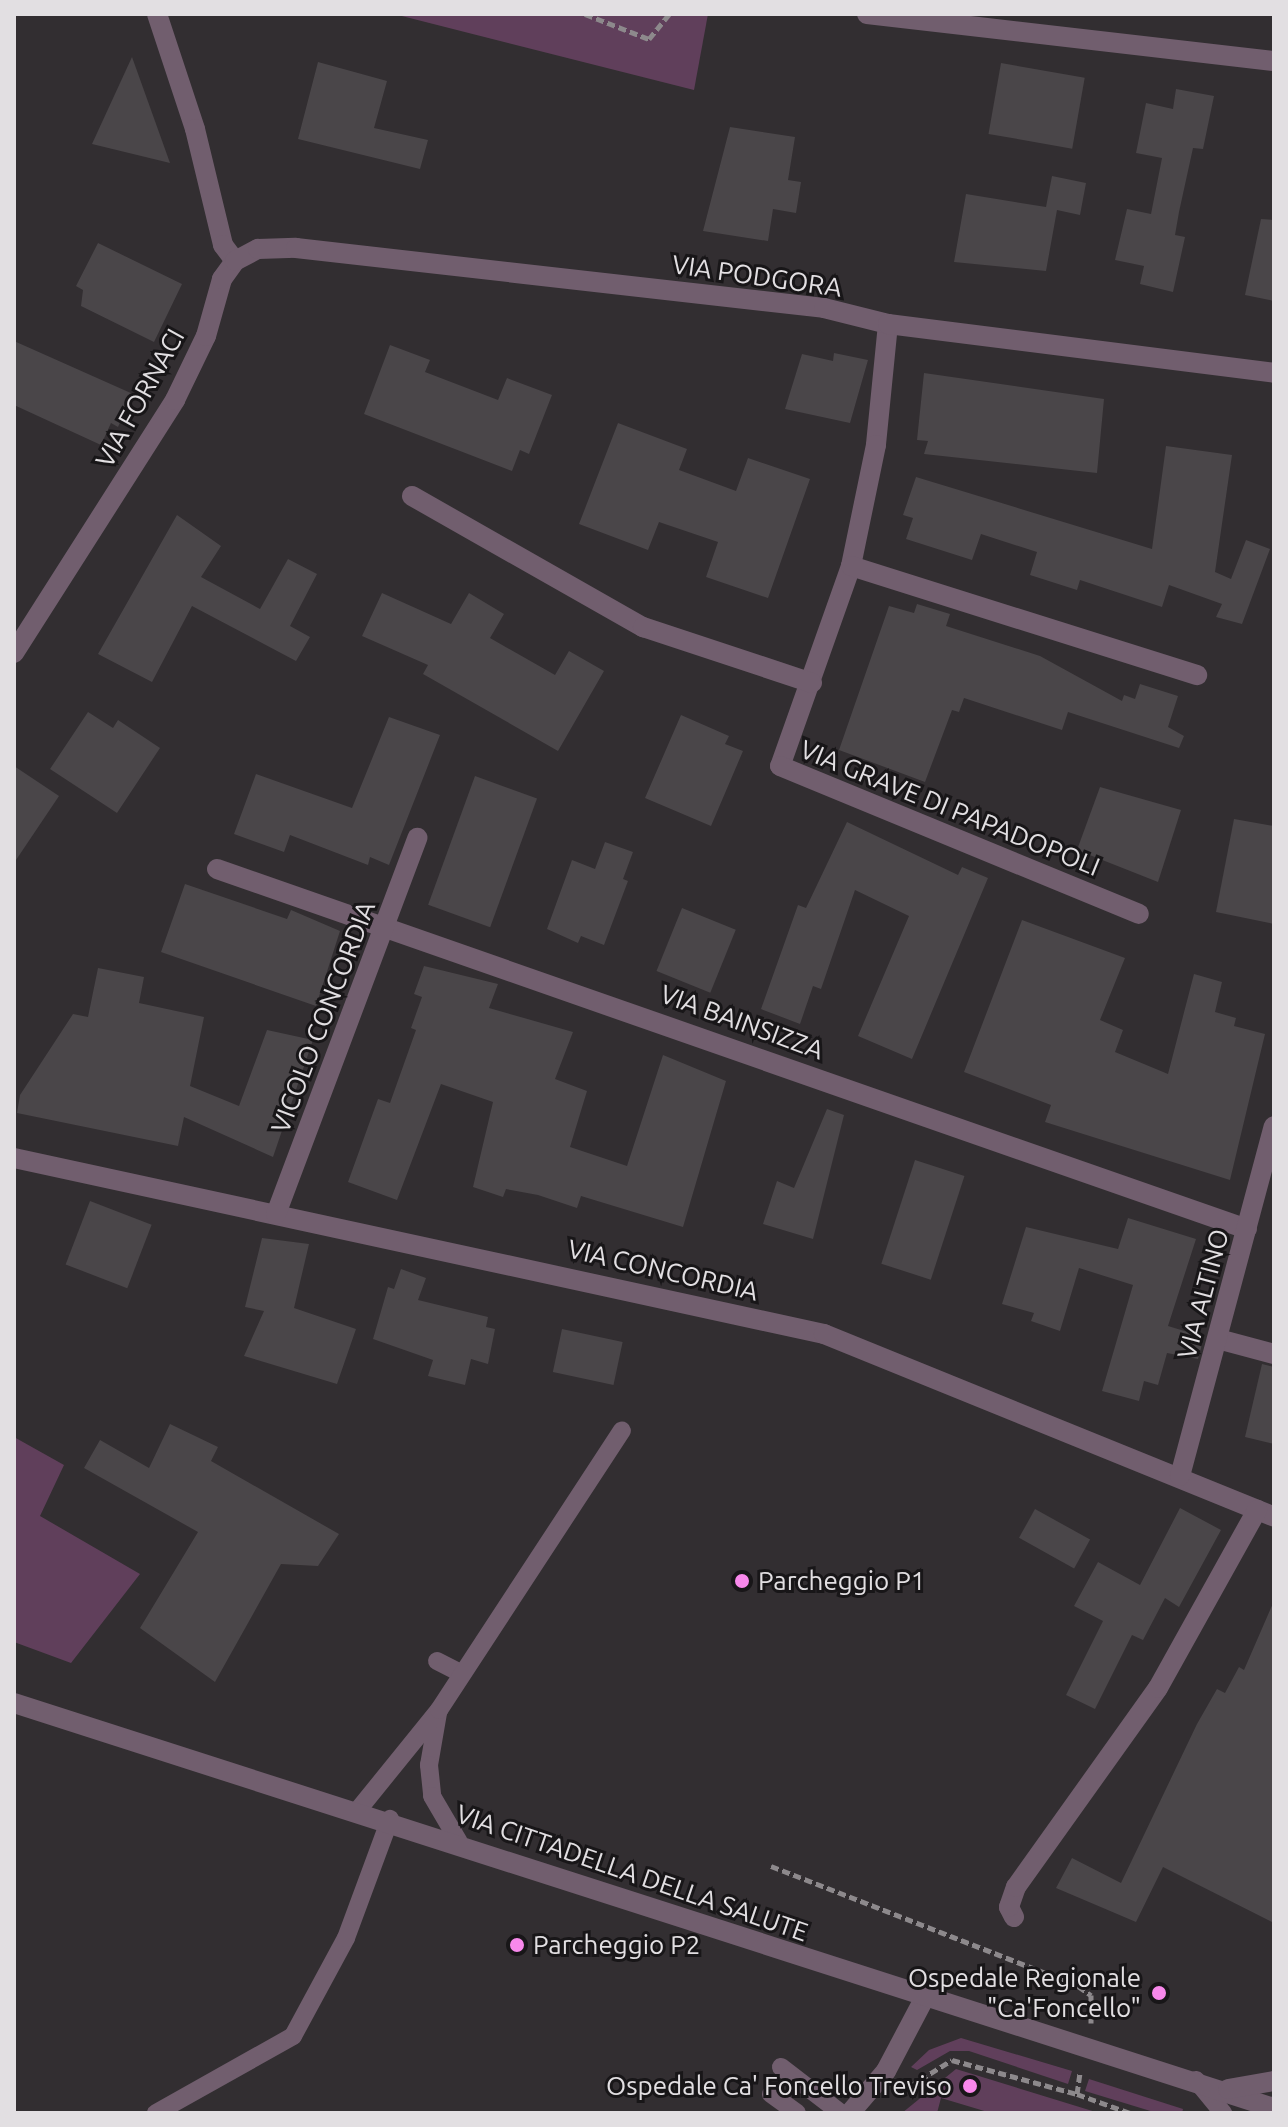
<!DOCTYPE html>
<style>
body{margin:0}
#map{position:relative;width:1288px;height:2127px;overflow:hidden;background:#322e31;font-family:Ubuntu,sans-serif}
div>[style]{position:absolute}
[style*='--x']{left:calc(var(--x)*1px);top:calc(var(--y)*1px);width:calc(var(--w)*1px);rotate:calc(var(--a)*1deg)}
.green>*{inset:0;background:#603f5b}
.building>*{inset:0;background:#4a4649;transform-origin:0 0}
.path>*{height:5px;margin-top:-2.5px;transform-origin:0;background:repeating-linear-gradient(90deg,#8d898c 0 8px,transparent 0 12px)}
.service>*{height:18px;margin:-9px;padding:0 9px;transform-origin:9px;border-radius:9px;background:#715e6e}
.minor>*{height:20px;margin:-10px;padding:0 10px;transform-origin:10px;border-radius:10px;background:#715e6e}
.tertiary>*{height:20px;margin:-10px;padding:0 10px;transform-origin:10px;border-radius:10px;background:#715e6e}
.dots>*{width:22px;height:22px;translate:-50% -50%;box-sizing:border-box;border:4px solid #181618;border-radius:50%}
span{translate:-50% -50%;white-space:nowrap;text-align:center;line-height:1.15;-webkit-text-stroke:6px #181618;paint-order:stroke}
.street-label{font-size:26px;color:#e2dfe2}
.poi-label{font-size:26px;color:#e2dfe2}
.left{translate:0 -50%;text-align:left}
.right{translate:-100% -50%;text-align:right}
.frame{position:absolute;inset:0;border:16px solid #e2dfe2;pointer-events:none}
</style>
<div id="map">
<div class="green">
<div style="clip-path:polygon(394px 14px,708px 14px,694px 90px)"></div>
<div style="clip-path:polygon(14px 1437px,64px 1465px,40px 1516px,140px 1574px,71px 1663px,14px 1642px)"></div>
<div style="clip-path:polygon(961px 2038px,1072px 2071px,1068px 2084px,969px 2051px,950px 2051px,917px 2070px,911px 2067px,929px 2050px)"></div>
<div style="clip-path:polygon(956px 2069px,1099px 2113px,991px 2113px,941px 2098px,937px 2113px,902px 2113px)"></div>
<div style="clip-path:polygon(1089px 2079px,1183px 2109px,1182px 2113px,1157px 2113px,1085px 2091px)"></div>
</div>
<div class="building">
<div style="clip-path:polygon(132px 57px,170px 163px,92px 144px)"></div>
<div style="clip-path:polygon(318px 62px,387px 81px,374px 128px,428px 140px,420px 169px,298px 139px)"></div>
<div style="left:1001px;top:63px;width:85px;height:72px;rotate:10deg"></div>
<div style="clip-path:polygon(1176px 89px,1214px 96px,1203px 149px,1193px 148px,1179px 212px,1175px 235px,1185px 237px,1173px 292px,1140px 284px,1144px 266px,1115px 260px,1127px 209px,1151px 214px,1162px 158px,1136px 153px,1146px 103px,1173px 109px)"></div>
<div style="clip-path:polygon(730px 127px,795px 137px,788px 180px,801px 182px,796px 213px,773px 209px,768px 241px,703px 231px)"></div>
<div style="clip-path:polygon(1052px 176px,1086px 183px,1080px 215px,1057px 210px,1046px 271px,954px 262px,966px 194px,1046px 207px)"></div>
<div style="clip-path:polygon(1261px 219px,1274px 220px,1274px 301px,1245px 295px)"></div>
<div style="clip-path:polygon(98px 243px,182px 284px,154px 342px,81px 306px,83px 290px,76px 286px)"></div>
<div style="clip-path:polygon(14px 341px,133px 394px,118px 427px,111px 423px,101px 445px,14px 405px)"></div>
<div style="clip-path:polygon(390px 345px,430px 360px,425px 372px,498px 400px,507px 378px,552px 395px,529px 454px,520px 450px,512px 471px,364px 414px)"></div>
<div style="clip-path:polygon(834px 353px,868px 360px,850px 423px,785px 409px,802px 354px,833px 361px)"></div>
<div style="clip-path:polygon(924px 373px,1104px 399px,1097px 473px,924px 454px,928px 441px,917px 440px)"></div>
<div style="clip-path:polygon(618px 423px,687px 449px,679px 470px,736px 491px,748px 458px,810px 479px,768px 598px,706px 577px,718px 542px,659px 522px,648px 550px,579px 524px)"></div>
<div style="clip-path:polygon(1166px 446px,1232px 455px,1215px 572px,1231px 579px,1246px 540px,1270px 549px,1242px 624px,1216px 617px,1222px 604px,1169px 585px,1162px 607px,1080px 580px,1077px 590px,1030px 575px,1037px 552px,981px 534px,972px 560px,906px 539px,913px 518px,903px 515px,916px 477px,1152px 549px)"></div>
<div style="clip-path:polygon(177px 515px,221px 546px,201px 577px,260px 609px,288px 559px,317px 574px,290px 626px,310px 637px,296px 661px,192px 606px,152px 682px,98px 654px)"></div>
<div style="clip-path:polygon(382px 593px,451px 624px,469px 593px,504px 614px,490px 638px,555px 675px,569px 651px,604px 671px,558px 751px,423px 674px,428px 665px,362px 636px)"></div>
<div style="clip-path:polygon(917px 604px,950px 614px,946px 626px,1040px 656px,1122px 701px,1124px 695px,1135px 699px,1140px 684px,1178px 696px,1168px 727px,1184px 736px,1179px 748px,1068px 712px,1062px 730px,964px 698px,959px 712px,952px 710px,925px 782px,839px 750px,889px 606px,914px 613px)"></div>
<div style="clip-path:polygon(88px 712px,113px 728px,118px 720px,160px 748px,117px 813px,50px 769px)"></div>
<div style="clip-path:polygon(681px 715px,729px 736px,725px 744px,743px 751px,711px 826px,645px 798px)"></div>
<div style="clip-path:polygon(389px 717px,440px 735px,389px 865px,370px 857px,368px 865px,290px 835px,284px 852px,234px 834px,256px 774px,352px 808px)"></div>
<div style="clip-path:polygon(14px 766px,59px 796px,14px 863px)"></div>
<div style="left:475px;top:776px;width:66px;height:137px;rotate:20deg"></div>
<div style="clip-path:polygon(1100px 787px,1181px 810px,1158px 882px,1077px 850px)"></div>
<div style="clip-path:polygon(1234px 819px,1274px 826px,1274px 924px,1216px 912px)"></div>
<div style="clip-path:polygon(847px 822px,958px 875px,962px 867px,988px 878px,912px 1059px,858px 1036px,909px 916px,855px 890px,821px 989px,813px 986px,800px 1024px,761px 1009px,798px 905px,806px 908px)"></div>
<div style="clip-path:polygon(605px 842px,633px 852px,623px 879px,628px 881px,604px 945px,581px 936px,578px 943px,547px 929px,572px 860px,595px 869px)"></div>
<div style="clip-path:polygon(185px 884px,287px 919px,291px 910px,340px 931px,316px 1006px,161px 952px)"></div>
<div style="left:682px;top:908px;width:58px;height:68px;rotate:22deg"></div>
<div style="clip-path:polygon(1022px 920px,1125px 958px,1100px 1020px,1123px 1030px,1115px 1052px,1168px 1074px,1194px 974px,1222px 982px,1215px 1012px,1236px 1018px,1234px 1026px,1265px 1034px,1230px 1180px,1045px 1122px,1051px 1105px,964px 1072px)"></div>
<div style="clip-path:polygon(424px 966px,498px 984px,489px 1008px,573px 1032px,555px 1079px,587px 1091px,570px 1147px,627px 1166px,663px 1055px,726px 1081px,683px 1227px,581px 1196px,577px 1208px,538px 1195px,506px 1189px,503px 1197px,473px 1187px,493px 1102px,441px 1084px,397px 1200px,348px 1182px,378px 1099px,390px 1103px,416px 1030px,411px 1028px,422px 997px,414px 994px)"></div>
<div style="clip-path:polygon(98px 968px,144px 977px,139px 1003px,204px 1017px,190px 1086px,239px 1106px,267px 1030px,313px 1040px,273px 1157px,184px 1117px,178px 1146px,17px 1113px,20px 1095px,73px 1014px,88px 1017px)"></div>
<div style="clip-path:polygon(827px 1109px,844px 1115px,813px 1239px,763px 1224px,777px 1181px,794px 1188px)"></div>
<div style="left:915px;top:1160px;width:52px;height:109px;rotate:18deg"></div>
<div style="left:90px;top:1201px;width:66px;height:68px;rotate:21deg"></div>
<div style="clip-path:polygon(1128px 1218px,1196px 1239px,1168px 1326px,1204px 1337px,1198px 1359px,1167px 1353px,1158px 1385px,1144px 1381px,1139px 1401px,1102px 1391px,1133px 1285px,1079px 1268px,1060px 1331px,1031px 1321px,1034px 1313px,1002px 1304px,1026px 1227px,1118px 1249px)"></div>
<div style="clip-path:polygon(262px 1238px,309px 1244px,294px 1308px,356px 1329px,337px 1384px,244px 1356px,264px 1311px,245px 1307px)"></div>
<div style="clip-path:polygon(401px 1269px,426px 1278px,418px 1300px,488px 1317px,486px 1327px,495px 1329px,488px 1364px,471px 1359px,465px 1385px,428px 1376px,433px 1360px,373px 1339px,388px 1287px,394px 1289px)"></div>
<div style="left:562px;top:1329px;width:62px;height:44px;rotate:12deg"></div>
<div style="clip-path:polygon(1262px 1364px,1274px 1367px,1274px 1444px,1245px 1437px)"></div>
<div style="clip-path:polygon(170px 1424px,218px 1447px,211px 1461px,339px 1534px,318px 1566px,281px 1564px,215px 1682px,140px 1628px,198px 1532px,84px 1468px,100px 1440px,149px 1468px)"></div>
<div style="clip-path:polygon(1180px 1508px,1221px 1530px,1179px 1607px,1165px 1598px,1143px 1640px,1132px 1635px,1095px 1709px,1066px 1695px,1103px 1621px,1074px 1606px,1098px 1562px,1140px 1585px)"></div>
<div style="left:1035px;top:1509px;width:63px;height:33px;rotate:29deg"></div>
<div style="clip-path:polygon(1274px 1601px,1274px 1923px,1163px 1867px,1136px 1922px,1056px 1888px,1072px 1858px,1121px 1883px,1197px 1724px,1217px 1689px,1225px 1693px,1239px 1667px,1244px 1670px)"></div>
</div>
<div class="path">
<div style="--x:585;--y:14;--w:69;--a:21.3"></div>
<div style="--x:649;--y:39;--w:32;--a:-51"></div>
<div style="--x:771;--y:1866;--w:330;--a:21.3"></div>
<div style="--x:1078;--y:1986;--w:16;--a:35"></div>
<div style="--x:1091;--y:1995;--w:28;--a:90"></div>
<div style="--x:910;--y:2086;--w:49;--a:-31.8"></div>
<div style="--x:952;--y:2060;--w:130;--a:15.2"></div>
<div style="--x:1077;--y:2094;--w:22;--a:-82"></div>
<div style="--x:1077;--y:2094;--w:56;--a:19.7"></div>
</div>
<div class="service">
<div style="--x:437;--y:1661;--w:27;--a:27"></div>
<div style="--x:438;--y:1713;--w:53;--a:99.8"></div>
<div style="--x:429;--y:1765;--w:31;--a:84"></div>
<div style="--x:432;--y:1796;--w:53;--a:59.6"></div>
<div style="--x:358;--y:1810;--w:129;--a:-51"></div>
<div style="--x:439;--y:1710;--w:334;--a:-56.8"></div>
<div style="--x:781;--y:2067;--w:76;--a:37.5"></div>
<div style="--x:1196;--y:2080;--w:43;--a:50.7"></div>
<div style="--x:771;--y:2094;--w:32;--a:36"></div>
<div style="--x:156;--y:2113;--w:157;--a:-29.3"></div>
<div style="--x:293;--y:2036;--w:111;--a:-61.6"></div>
<div style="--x:346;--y:1938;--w:127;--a:-69.7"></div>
</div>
<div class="minor">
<div style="--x:157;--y:14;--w:121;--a:71.7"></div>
<div style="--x:195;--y:129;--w:119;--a:76.4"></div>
<div style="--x:223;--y:245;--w:20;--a:53"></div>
<div style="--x:867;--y:14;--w:410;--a:6.6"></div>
<div style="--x:888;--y:324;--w:122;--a:95.7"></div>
<div style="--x:876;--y:445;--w:124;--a:101.7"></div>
<div style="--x:851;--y:566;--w:212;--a:109.5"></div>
<div style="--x:780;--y:766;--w:388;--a:22.4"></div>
<div style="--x:412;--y:496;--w:266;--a:29.6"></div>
<div style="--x:643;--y:627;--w:178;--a:18.3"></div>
<div style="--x:851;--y:566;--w:363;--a:17.5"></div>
<div style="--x:14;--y:653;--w:300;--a:-57.5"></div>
<div style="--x:175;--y:400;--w:71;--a:-64.2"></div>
<div style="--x:206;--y:336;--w:59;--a:-74.3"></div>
<div style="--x:222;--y:279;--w:22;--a:-54"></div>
<div style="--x:235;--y:261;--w:26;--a:-28"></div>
<div style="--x:258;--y:249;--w:38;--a:-2"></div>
<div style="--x:296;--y:248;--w:531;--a:6.48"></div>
<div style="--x:824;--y:308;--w:66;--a:14"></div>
<div style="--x:888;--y:324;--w:389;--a:7.2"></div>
<div style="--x:217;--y:869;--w:1091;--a:19.27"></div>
<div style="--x:14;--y:1158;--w:829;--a:12.26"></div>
<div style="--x:824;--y:1334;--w:486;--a:22.1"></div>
<div style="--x:276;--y:1214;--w:402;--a:-69.4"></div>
<div style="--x:1218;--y:1339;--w:58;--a:15"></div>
<div style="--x:1180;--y:1476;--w:362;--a:-75"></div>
<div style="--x:1014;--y:1917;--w:11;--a:-117"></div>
<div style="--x:1009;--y:1907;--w:21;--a:-71"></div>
<div style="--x:1016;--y:1887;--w:244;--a:-54.5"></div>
<div style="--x:1158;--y:1688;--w:204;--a:-60.9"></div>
<div style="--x:850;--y:2113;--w:55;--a:-49.4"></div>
<div style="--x:886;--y:2071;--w:81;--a:-62.2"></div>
</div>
<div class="tertiary">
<div style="--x:14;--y:1703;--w:1323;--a:17.82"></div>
<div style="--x:1228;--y:2089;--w:47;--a:-9.9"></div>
</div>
<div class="dots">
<div style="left:742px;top:1581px;background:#f888eb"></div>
<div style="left:517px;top:1945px;background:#f888eb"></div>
<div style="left:1159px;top:1993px;background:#f888eb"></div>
<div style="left:970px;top:2086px;background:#f888eb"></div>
</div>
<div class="street-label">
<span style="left:757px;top:276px;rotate:8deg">VIA PODGORA</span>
<span style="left:140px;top:398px;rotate:-61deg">VIA FORNACI</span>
<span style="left:950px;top:808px;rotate:22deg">VIA GRAVE DI PAPADOPOLI</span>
<span style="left:323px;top:1017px;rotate:-69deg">VICOLO CONCORDIA</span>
<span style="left:742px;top:1022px;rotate:20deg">VIA BAINSIZZA</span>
<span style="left:663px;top:1270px;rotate:13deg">VIA CONCORDIA</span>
<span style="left:1203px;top:1294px;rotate:-75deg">VIA ALTINO</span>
<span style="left:632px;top:1873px;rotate:19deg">VIA CITTADELLA DELLA SALUTE</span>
</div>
<div class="poi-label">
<span class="left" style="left:758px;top:1581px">Parcheggio P1</span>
<span class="left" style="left:533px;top:1945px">Parcheggio P2</span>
<span class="right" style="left:1141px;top:1993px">Ospedale Regionale<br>"Ca'Foncello"</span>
<span class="right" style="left:952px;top:2086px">Ospedale Ca' Foncello Treviso</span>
</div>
<div class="frame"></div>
</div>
